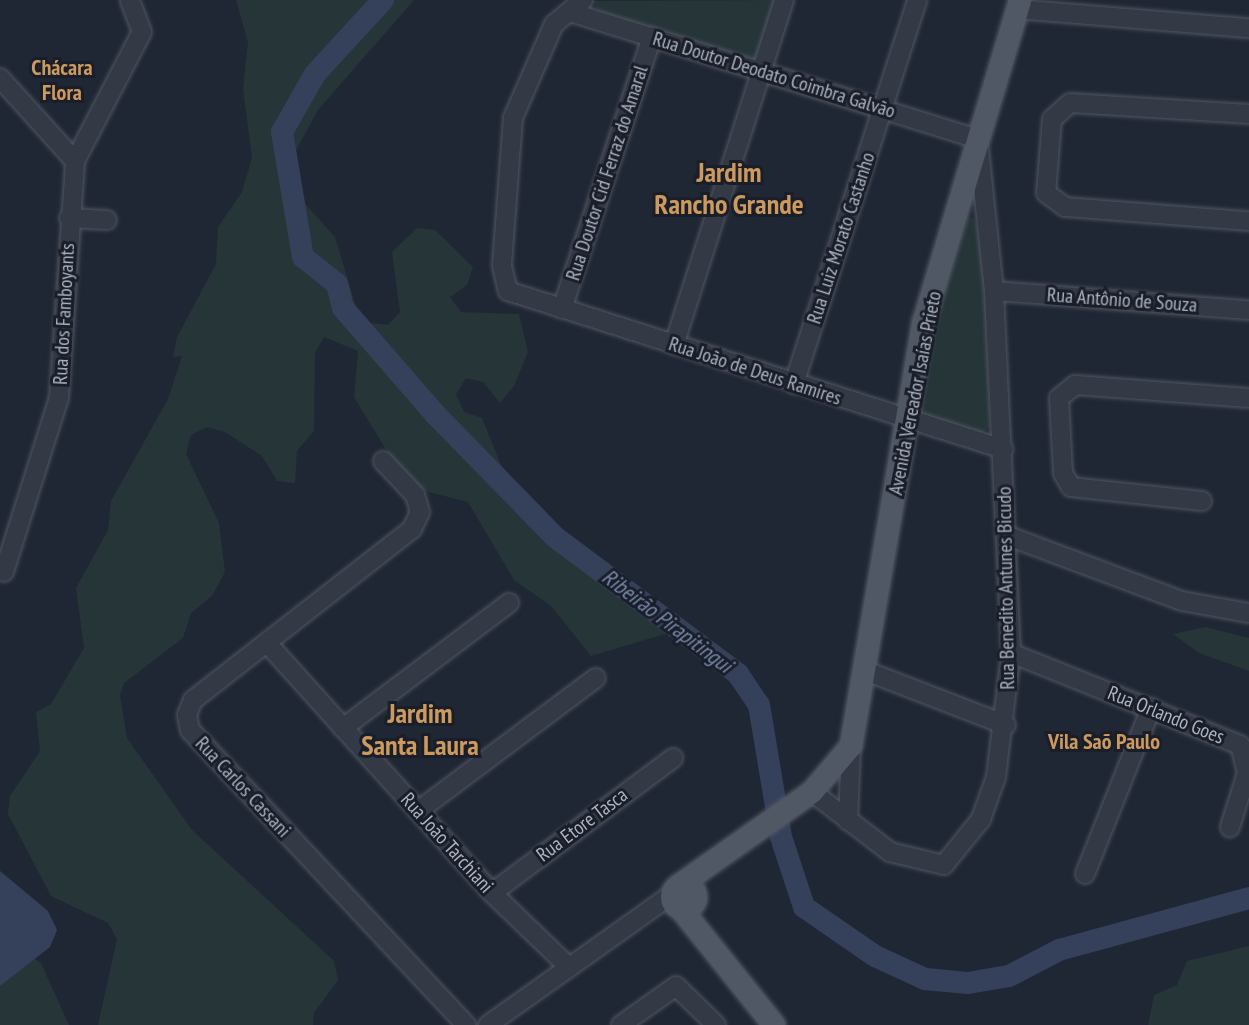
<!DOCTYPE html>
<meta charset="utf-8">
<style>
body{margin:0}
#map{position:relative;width:1249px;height:1025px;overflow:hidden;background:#202734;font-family:"PT Sans Narrow",sans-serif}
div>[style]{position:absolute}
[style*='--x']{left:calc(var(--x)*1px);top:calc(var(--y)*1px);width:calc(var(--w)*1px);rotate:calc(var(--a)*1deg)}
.green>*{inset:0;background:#253538}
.water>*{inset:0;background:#35405b}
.river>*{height:22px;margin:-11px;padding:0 11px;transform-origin:11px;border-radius:11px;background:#35405b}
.roads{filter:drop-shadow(0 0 2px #515663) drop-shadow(0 0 2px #515663)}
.minor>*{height:18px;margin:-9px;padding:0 9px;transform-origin:9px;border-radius:9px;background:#333945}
.major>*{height:22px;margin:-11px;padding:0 11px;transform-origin:11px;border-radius:11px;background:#515865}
.major>.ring{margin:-11px;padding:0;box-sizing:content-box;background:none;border:22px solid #515865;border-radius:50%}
span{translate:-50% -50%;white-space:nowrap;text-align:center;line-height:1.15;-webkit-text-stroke:6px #191e29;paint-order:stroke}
.street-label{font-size:20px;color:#adb3c2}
.neighbourhood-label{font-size:22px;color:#cc995f;font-weight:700}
.water-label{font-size:22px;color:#7787aa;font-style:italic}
.district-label{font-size:28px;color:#cc995f;font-weight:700}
</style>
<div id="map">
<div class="green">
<div style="clip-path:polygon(236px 0,414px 0,318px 110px,292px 158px,299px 197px,335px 237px,357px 310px,370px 323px,388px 325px,400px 312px,392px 252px,417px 228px,435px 230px,473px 267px,467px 285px,450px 297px,461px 312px,519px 314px,528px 352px,514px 386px,500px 403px,483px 382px,466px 378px,456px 394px,464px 412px,482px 418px,512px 492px,550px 531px,668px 620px,668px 633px,591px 656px,551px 606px,514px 580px,468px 502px,390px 482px,387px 451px,354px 397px,358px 351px,324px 337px,315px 353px,314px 431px,297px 451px,295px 483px,277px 481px,262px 456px,225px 432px,207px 427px,191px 435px,186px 454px,219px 523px,225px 572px,212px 596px,191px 613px,183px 638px,124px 683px,120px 695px,127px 738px,192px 830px,334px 961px,338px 980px,314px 1013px,313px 1025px,98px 1025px,117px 939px,108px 923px,51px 896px,8px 814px,10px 796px,40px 751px,36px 712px,51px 704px,84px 648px,76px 588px,108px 530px,111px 501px,168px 399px,182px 356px,173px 357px,177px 337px,216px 264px,218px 227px,242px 192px,252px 158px,243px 89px,248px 42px)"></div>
<div style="clip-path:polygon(778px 0,759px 59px,750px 60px,600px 15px,593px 1px)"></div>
<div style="clip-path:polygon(974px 217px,983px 252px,990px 427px,977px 436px,924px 419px,920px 411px,937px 309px,967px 219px)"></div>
<div style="clip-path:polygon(1206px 627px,1249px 638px,1249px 671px,1199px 653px,1173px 634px)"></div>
<div style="clip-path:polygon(1249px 946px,1249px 1025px,1148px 1025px,1154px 995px,1177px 985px,1187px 961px)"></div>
<div style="clip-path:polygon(33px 957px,41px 963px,69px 1025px,0 1025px,0 985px)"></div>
</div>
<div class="water">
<div style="clip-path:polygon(0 871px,48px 911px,57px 930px,50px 947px,0 986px)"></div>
</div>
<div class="river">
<div style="--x:383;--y:0;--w:100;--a:132.6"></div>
<div style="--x:315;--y:74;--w:67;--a:119.6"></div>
<div style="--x:282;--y:132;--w:127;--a:80.5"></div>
<div style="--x:303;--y:257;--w:43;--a:38.5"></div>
<div style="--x:337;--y:284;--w:25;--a:76"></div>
<div style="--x:343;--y:308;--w:140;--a:49"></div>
<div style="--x:435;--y:414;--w:172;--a:45.7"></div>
<div style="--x:555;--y:537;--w:229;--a:36.8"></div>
<div style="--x:738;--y:674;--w:37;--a:56"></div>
<div style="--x:759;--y:705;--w:134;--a:80.5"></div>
<div style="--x:781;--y:837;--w:74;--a:71.8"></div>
<div style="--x:804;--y:907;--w:86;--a:34.6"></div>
<div style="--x:875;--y:956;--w:55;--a:24.7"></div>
<div style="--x:925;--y:979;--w:43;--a:5.3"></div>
<div style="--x:968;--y:983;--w:42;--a:-9.7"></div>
<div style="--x:1009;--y:976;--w:56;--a:-27.5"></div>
<div style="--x:1059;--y:950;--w:197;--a:-15.3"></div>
</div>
<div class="roads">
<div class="minor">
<div style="--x:583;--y:0;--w:38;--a:140"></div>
<div style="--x:554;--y:24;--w:103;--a:113.6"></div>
<div style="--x:513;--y:118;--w:148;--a:94.3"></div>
<div style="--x:502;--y:266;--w:26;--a:77"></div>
<div style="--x:508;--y:291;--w:520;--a:17.7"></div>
<div style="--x:1016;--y:9;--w:234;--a:4.7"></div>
<div style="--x:570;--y:12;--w:427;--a:17.3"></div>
<div style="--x:978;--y:139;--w:153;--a:84"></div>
<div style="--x:994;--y:291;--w:362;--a:87.3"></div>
<div style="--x:1011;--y:653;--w:125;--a:96.9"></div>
<div style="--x:996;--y:777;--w:45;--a:109.7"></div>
<div style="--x:981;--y:819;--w:59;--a:128.8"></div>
<div style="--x:944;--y:865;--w:56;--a:-166.5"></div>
<div style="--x:890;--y:852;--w:98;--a:-142.4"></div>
<div style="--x:0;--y:78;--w:112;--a:47.9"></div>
<div style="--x:1249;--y:114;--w:179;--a:-176.5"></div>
<div style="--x:1070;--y:103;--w:24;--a:138"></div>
<div style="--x:1052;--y:119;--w:74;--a:94.6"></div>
<div style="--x:1046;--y:193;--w:24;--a:36"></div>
<div style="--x:1065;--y:207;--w:185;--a:4.4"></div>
<div style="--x:69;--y:218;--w:38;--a:3"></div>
<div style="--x:994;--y:291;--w:256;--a:4.3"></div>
<div style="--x:562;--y:309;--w:287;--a:-71.7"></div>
<div style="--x:674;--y:345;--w:362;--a:-72.3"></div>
<div style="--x:794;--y:384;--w:403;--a:-72.2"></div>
<div style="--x:383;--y:461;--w:47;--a:46.7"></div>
<div style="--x:415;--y:495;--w:18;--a:74"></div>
<div style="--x:420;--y:512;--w:19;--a:115"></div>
<div style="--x:412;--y:529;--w:278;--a:142"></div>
<div style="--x:193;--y:700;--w:16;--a:112"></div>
<div style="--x:187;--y:715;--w:15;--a:79"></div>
<div style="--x:190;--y:730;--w:404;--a:46.9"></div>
<div style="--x:1202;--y:501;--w:132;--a:-173.9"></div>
<div style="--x:1071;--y:487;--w:16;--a:-120"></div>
<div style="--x:1063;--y:473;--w:75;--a:-93.1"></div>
<div style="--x:1059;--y:398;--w:21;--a:-39"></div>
<div style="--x:1075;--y:385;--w:174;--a:4.3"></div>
<div style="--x:1008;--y:536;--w:186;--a:20.5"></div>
<div style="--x:1182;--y:601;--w:68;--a:10.2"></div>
<div style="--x:4;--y:572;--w:182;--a:-72.5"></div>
<div style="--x:59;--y:398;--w:238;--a:-86.1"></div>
<div style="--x:75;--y:161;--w:145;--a:-62.6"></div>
<div style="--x:142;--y:32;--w:34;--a:-111"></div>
<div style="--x:267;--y:643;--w:336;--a:48"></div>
<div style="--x:492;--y:893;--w:107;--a:43.9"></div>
<div style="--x:1011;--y:653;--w:247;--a:21.9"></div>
<div style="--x:1240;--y:745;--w:29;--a:76"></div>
<div style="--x:1247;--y:773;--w:57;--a:107.5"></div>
<div style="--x:866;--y:671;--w:150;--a:21.1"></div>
<div style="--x:343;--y:728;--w:208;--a:-37"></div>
<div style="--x:418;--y:811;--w:222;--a:-36.8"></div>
<div style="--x:848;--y:821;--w:75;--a:-87.7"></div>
<div style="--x:1085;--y:874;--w:179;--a:-68.3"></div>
<div style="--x:492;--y:893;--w:226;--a:-36.7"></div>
<div style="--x:488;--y:1025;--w:224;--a:-35.4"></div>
<div style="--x:621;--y:1025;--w:67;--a:-35.3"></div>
<div style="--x:676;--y:986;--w:56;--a:44.3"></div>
</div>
<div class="major">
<div class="ring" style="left:672px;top:885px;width:2px;height:2px"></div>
<div style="--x:677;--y:887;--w:165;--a:-35.1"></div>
<div style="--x:812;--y:792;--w:60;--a:-49.7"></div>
<div style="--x:851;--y:746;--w:431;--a:-80.3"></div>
<div style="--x:924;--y:321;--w:335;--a:-73.3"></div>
<div style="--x:681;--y:909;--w:149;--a:51.3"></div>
</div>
</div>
<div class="street-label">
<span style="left:774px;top:75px;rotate:17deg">Rua Doutor Deodato Coimbra Galvão</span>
<span style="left:607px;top:173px;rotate:-72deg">Rua Doutor Cid Ferraz do Amaral</span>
<span style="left:841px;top:238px;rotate:-72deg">Rua Luiz Morato Castanho</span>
<span style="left:1122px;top:300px;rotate:4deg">Rua Antônio de Souza</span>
<span style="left:64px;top:314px;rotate:-87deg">Rua dos Famboyants</span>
<span style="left:755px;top:371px;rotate:18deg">Rua João de Deus Ramires</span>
<span style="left:915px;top:393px;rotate:-79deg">Avenida Vereador Isaías Prieto</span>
<span style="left:1006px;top:588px;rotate:-91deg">Rua Benedito Antunes Bicudo</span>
<span style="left:1166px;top:715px;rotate:22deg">Rua Orlando Goes</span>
<span style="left:243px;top:787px;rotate:47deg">Rua Carlos Cassani</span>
<span style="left:582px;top:825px;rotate:-37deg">Rua Etore Tasca</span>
<span style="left:447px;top:843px;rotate:48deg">Rua João Tarchiani</span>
</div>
<div class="neighbourhood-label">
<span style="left:62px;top:80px">Chácara<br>Flora</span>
<span style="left:1104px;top:742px">Vila Saõ Paulo</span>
</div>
<div class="water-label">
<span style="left:667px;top:621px;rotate:37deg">Ribeirão Pirapitingui</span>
</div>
<div class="district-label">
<span style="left:729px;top:188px">Jardim<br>Rancho Grande</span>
<span style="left:420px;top:729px">Jardim<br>Santa Laura</span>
</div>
</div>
